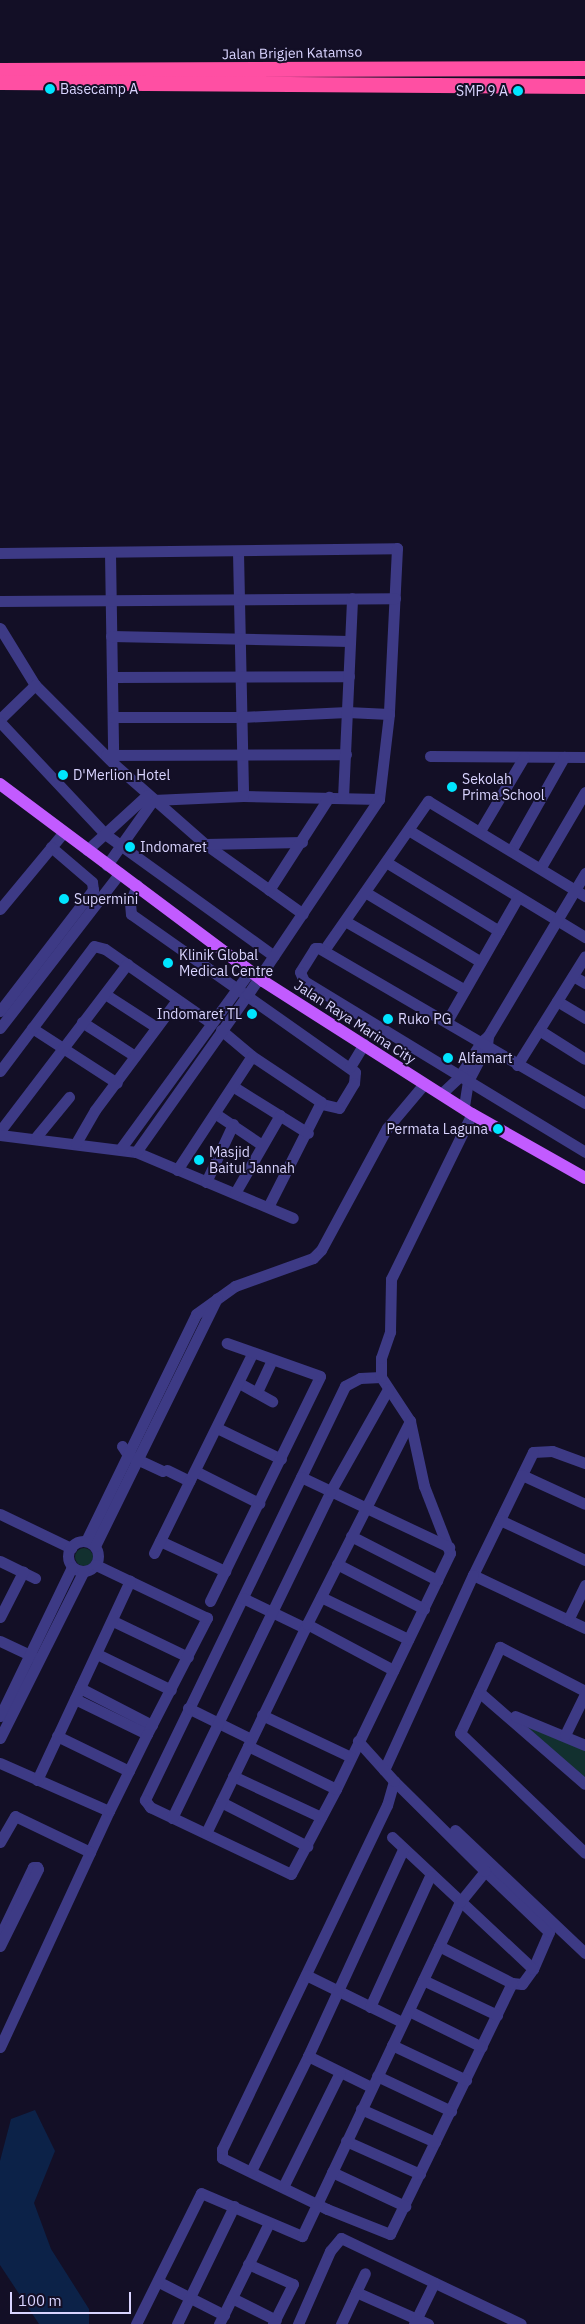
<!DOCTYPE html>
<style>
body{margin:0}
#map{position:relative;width:585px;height:2324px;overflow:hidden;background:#130f26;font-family:"IBM Plex Sans",sans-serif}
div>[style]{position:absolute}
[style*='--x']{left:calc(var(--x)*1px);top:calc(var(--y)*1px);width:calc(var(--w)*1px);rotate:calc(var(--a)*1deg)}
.green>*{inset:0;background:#12302f}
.round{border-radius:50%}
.water>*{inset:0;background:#0c2248}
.minor>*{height:11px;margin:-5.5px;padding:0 5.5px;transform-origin:5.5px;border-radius:5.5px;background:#3d3a85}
.minor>.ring{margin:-5.5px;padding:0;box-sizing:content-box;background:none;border:11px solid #3d3a85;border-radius:50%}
.major>*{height:12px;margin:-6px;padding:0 6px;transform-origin:6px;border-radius:6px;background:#c25bff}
.highway>*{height:15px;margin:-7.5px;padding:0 7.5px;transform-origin:7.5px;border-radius:7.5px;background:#ff4fa3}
.dots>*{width:14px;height:14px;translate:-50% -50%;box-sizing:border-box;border:2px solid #130f26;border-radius:50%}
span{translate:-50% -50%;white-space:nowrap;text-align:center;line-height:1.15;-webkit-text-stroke:4px #130f26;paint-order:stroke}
.street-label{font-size:14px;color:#d9d4ff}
.poi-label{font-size:14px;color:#d9d4ff}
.left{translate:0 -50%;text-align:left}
.right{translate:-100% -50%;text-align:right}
.scale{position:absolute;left:10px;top:2292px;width:121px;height:22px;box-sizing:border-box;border:2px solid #d9d4ff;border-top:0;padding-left:6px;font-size:15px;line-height:18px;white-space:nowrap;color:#d9d4ff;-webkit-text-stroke:4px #130f26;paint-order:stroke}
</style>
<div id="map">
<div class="green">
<div class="round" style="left:75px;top:1548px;width:18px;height:18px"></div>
<div style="clip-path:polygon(524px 1725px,585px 1748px,585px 1780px)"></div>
</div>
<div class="water">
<div style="clip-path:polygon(35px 2110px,55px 2151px,34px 2203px,51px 2249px,89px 2309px,89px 2324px,39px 2324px,0 2265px,0 2161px,11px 2119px)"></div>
</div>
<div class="minor">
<div style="--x:238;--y:552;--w:244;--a:88.8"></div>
<div style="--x:0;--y:553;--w:397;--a:-0.7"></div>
<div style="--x:397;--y:548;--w:166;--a:92.8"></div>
<div style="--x:389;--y:714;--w:86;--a:96.7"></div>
<div style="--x:379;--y:799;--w:136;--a:-178.7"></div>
<div style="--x:243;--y:796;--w:90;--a:177.5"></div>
<div style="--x:153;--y:800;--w:80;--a:125.3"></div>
<div style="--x:110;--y:553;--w:201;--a:89.1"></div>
<div style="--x:0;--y:601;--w:395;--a:-0.4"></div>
<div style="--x:0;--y:628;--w:67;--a:58.4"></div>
<div style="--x:35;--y:685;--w:112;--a:45"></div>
<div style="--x:114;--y:764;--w:121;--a:41.3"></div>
<div style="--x:205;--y:844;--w:120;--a:35.5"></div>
<div style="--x:111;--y:636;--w:239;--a:1.2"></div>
<div style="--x:112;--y:677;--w:237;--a:-0.2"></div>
<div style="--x:113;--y:717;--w:129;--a:0"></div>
<div style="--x:242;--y:717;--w:105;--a:-2.7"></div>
<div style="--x:347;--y:712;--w:42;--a:2.7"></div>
<div style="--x:0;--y:719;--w:49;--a:-44.2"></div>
<div style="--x:0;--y:722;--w:154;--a:46.8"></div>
<div style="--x:105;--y:834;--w:208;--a:35.8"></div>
<div style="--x:106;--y:755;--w:240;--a:-0.2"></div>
<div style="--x:430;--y:756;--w:155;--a:0.4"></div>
<div style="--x:343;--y:798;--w:200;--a:-87.4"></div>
<div style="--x:410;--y:831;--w:205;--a:31.2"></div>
<div style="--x:480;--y:831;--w:86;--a:-59.3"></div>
<div style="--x:205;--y:844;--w:97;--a:-1.2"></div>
<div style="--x:512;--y:849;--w:106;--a:-60.5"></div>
<div style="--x:87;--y:850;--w:81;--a:-42.5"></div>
<div style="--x:386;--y:862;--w:132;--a:31.4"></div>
<div style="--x:541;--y:867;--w:87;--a:-59.6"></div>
<div style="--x:137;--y:885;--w:19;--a:111"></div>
<div style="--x:130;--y:903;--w:11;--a:85"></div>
<div style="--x:131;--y:914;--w:274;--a:35.2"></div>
<div style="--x:355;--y:1072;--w:11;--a:95"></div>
<div style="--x:354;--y:1083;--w:29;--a:121"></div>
<div style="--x:339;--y:1108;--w:18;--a:-167"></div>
<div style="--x:269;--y:890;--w:111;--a:-57.2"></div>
<div style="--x:365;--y:892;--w:135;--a:31.1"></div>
<div style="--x:0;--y:909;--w:99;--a:-50.3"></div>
<div style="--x:345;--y:921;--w:138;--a:29.9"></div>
<div style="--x:324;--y:950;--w:182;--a:-55.1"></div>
<div style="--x:428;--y:801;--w:184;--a:31.2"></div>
<div style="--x:573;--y:976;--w:14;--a:30"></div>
<div style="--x:105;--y:994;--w:61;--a:32.9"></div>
<div style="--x:557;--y:1001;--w:33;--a:31"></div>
<div style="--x:0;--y:1011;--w:153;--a:-52.5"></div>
<div style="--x:93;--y:890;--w:8;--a:-97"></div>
<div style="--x:92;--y:882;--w:54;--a:-139.5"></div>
<div style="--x:447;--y:1021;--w:143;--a:-60.2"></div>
<div style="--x:82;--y:1022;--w:63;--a:32.7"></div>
<div style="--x:0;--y:1028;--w:196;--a:-52.3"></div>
<div style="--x:32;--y:1028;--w:101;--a:32.9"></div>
<div style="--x:221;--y:1030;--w:40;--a:40"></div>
<div style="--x:252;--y:1056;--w:83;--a:33.7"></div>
<div style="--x:321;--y:1102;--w:115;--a:116.8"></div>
<div style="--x:539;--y:1030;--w:54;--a:32.2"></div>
<div style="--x:488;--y:1036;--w:190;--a:-59.2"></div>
<div style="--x:517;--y:1065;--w:128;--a:-58"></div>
<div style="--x:350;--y:1067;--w:27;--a:-59"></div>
<div style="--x:0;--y:1071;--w:156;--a:-53.1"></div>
<div style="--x:94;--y:946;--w:11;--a:15"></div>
<div style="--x:105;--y:949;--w:129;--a:34.9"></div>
<div style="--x:234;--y:1087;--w:87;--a:31.9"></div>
<div style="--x:442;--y:1093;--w:23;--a:-43"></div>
<div style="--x:459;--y:1077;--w:41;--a:-57.8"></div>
<div style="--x:481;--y:1042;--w:9;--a:-41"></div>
<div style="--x:488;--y:1036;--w:9;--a:96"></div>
<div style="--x:487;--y:1045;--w:41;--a:117.8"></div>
<div style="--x:468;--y:1081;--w:26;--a:99"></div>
<div style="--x:585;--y:1103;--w:308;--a:-149.8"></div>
<div style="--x:319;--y:948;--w:4;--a:180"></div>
<div style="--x:315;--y:948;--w:28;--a:122"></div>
<div style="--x:300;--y:972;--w:10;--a:66"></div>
<div style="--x:304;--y:981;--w:329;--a:31.3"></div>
<div style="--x:216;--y:1114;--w:55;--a:34"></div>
<div style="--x:0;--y:1131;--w:210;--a:-52.7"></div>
<div style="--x:0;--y:1135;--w:137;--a:7.1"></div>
<div style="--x:136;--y:1152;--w:170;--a:22.8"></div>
<div style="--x:36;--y:1137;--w:52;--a:-50.5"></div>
<div style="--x:76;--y:1143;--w:38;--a:-60"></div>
<div style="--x:95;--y:1110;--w:137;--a:-53.3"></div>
<div style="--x:121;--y:1148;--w:219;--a:-53.9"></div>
<div style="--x:136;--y:1152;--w:194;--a:-54.7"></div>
<div style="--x:248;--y:994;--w:235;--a:-56.1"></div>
<div style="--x:177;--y:1170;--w:136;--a:-56.7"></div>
<div style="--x:206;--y:1182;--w:64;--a:-65"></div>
<div style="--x:235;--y:1193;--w:90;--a:-60"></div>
<div style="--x:381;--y:1377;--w:21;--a:177"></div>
<div style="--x:360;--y:1378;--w:17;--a:152"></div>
<div style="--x:345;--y:1386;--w:460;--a:115.8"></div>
<div style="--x:145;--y:1800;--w:9;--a:54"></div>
<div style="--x:150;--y:1807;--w:156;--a:25.4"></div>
<div style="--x:291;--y:1874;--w:96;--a:-62.1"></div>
<div style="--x:336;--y:1789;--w:262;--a:-64.2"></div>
<div style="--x:450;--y:1553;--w:72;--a:-111.2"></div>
<div style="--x:424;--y:1486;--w:66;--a:-102.2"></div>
<div style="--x:410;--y:1421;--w:53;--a:-123.4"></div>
<div style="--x:381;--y:1377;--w:19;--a:-90"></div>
<div style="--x:381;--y:1358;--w:28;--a:-71"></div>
<div style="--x:390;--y:1332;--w:53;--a:-88.9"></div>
<div style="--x:391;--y:1279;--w:184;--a:-63.9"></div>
<div style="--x:239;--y:1383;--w:38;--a:29"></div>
<div style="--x:257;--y:1392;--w:35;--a:-65"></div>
<div style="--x:217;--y:1428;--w:71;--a:25.8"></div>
<div style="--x:122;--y:1446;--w:11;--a:56"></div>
<div style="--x:128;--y:1455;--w:38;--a:25"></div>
<div style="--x:585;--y:1463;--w:35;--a:-160"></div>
<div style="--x:552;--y:1451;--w:19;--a:177"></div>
<div style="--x:533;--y:1452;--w:137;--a:116"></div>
<div style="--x:473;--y:1575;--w:124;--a:25.3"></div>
<div style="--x:167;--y:1470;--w:25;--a:26"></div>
<div style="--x:195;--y:1471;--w:72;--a:26.6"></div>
<div style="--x:522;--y:1475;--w:69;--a:24.7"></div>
<div style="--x:301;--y:1477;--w:164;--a:25.3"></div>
<div style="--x:0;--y:1514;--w:79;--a:25.6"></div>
<div style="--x:500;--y:1520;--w:94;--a:25.2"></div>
<div style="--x:351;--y:1536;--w:97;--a:27.1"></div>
<div class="ring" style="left:68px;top:1541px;width:19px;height:19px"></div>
<div style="--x:86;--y:1541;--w:252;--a:-64.1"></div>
<div style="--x:196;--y:1314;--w:48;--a:-35.7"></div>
<div style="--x:235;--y:1286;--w:83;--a:-19.7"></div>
<div style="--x:313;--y:1258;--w:11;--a:-45"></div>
<div style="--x:321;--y:1250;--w:139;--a:-61.6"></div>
<div style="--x:387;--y:1128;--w:57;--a:-49.9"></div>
<div style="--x:160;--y:1541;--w:72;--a:24.8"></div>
<div style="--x:95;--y:1546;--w:276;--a:-63.8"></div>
<div style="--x:154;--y:1553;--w:222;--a:-63.8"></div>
<div style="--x:0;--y:1561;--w:39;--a:26"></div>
<div style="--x:337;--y:1564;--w:98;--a:27.3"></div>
<div style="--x:321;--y:1597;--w:97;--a:25.8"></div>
<div style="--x:243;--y:1598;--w:69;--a:25.8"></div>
<div style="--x:210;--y:1601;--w:250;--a:-63.9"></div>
<div style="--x:320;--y:1376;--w:99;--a:-160.5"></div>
<div style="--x:0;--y:1617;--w:51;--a:-62.9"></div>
<div style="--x:568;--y:1620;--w:39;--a:-64"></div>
<div style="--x:113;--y:1621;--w:83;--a:25.6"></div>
<div style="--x:307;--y:1624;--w:98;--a:28.1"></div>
<div style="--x:0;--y:1641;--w:40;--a:25"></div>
<div style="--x:97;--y:1654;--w:82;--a:25.9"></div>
<div style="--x:80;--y:1688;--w:81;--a:27.2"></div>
<div style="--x:585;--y:1691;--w:96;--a:-152.6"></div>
<div style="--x:500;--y:1647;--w:95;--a:114.9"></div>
<div style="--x:460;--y:1733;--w:173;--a:43.8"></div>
<div style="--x:479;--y:1692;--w:140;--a:41"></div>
<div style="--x:75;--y:1699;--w:80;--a:25.9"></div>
<div style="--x:147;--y:1734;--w:131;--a:-62.7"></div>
<div style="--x:207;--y:1618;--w:123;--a:-154.5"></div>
<div style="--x:188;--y:1708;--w:70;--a:26.2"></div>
<div style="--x:262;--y:1715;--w:98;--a:25.3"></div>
<div style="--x:0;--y:1716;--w:165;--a:-64.2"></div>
<div style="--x:515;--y:1716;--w:76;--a:22.5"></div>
<div style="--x:565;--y:1735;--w:46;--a:-64"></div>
<div style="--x:57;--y:1736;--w:80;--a:25.9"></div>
<div style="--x:0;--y:1738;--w:186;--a:-63.4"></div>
<div style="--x:248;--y:1746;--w:98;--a:26"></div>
<div style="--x:0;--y:1763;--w:119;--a:23.8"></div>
<div style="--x:109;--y:1811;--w:45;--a:114.9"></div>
<div style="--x:90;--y:1852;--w:83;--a:-154.4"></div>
<div style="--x:15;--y:1816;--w:30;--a:120"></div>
<div style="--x:384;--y:1770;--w:214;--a:-65.5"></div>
<div style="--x:233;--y:1776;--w:97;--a:25"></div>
<div style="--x:37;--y:1780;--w:220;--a:-65"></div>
<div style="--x:394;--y:1781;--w:25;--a:106"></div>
<div style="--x:387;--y:1805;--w:382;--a:115.6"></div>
<div style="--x:222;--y:2149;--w:9;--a:90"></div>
<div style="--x:222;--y:2158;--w:117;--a:25.9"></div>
<div style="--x:327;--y:2209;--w:68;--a:21.6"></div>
<div style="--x:390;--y:2234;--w:279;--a:-64.1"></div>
<div style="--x:512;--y:1983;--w:10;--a:6"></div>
<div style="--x:522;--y:1984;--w:19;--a:-54"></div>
<div style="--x:533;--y:1969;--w:40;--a:-66.6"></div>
<div style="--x:549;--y:1932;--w:88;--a:-136.4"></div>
<div style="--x:221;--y:1802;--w:97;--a:27.1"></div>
<div style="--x:109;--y:1811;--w:86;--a:-63.7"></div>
<div style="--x:172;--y:1818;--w:362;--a:-64.1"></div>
<div style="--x:330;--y:1492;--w:118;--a:-60.6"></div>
<div style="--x:455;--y:1830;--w:179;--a:43.4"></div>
<div style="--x:206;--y:1833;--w:232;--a:-64.2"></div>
<div style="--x:307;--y:1624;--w:228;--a:-63.1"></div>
<div style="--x:392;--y:1837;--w:193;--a:43.1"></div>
<div style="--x:0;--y:1936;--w:76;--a:-64.4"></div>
<div style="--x:33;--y:1867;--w:4;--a:0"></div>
<div style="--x:37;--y:1867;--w:2;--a:63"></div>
<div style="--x:38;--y:1869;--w:86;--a:116.3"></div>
<div style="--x:439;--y:1946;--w:82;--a:26.9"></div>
<div style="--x:306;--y:1975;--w:107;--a:26.1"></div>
<div style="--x:423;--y:1980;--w:82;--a:25.3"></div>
<div style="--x:370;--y:2007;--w:144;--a:-65.4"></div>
<div style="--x:409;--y:2011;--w:81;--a:26.3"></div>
<div style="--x:392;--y:2045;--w:82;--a:25.3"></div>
<div style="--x:0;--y:2047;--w:215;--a:-65.2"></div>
<div style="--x:308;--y:2056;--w:228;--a:-65.3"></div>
<div style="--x:377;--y:2076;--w:82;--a:25.3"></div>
<div style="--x:361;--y:2109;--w:81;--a:24"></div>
<div style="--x:346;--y:2141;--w:81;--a:24"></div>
<div style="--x:251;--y:2171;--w:128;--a:-63.6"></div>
<div style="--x:308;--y:2056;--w:70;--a:26.2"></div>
<div style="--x:332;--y:2172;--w:81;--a:25"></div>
<div style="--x:283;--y:2187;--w:128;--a:-63.6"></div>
<div style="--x:248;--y:2264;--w:49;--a:24"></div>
<div style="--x:293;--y:2284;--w:45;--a:116.6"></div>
<div style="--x:159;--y:2282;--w:73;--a:26.9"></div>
<div style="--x:356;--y:2292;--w:79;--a:24"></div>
<div style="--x:232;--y:2298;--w:49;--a:26.6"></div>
<div style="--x:136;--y:2324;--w:146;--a:-63.6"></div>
<div style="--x:201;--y:2193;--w:110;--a:23.1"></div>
<div style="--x:302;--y:2236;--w:369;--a:-64.7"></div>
<div style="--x:460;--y:1902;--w:40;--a:-51"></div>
<div style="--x:485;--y:1871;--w:128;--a:-135.3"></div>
<div style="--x:394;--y:1781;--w:54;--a:-132"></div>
<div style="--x:177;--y:2324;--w:131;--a:-64.2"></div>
<div style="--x:219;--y:2324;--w:113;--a:-63.7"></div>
<div style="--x:298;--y:2324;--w:80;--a:-66.3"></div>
<div style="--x:330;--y:2251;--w:17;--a:-50"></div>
<div style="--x:341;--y:2238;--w:199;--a:25.5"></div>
<div style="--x:341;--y:2324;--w:56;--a:-64.8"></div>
<div style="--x:414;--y:2324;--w:46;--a:-64"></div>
</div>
<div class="major">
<div style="--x:0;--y:784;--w:329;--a:36.8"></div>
<div style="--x:263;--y:981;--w:248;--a:32.5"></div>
<div style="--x:472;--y:1114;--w:130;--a:29.5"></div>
</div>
<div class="highway">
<div style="--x:0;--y:70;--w:585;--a:-0.2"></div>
<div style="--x:0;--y:82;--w:585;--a:0.39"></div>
</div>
<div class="dots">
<div style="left:50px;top:89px;background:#00e5ff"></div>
<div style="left:518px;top:91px;background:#00e5ff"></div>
<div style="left:63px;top:775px;background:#00e5ff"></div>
<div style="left:452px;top:787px;background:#00e5ff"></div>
<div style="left:130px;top:847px;background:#00e5ff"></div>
<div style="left:64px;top:899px;background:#00e5ff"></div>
<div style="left:168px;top:963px;background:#00e5ff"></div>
<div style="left:252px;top:1014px;background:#00e5ff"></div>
<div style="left:388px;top:1019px;background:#00e5ff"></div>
<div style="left:448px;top:1058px;background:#00e5ff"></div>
<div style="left:498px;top:1129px;background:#00e5ff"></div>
<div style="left:199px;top:1160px;background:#00e5ff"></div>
</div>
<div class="street-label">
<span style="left:292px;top:53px;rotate:-1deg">Jalan Brigjen Katamso</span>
<span style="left:355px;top:1022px;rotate:33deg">Jalan Raya Marina City</span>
</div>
<div class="poi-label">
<span class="left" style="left:60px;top:89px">Basecamp A</span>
<span class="right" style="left:508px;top:91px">SMP 9 A</span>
<span class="left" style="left:73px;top:775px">D'Merlion Hotel</span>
<span class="left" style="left:462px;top:787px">Sekolah<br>Prima School</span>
<span class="left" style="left:140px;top:847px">Indomaret</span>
<span class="left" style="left:74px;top:899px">Supermini</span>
<span class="left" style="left:179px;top:963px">Klinik Global<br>Medical Centre</span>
<span class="right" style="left:242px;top:1014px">Indomaret TL</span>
<span class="left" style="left:398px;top:1019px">Ruko PG</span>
<span class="left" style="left:458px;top:1058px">Alfamart</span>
<span class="right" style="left:488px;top:1129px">Permata Laguna</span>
<span class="left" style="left:209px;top:1160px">Masjid<br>Baitul Jannah</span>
</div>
<div class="scale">100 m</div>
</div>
